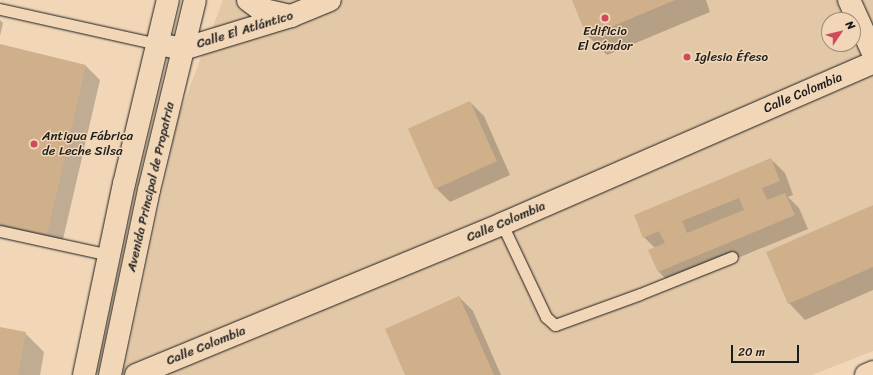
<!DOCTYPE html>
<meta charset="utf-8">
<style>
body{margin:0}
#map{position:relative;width:873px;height:375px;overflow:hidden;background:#f1d7b8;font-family:Sriracha,sans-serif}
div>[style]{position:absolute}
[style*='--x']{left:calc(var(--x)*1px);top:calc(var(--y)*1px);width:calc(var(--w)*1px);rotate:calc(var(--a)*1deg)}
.built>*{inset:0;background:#e3c8a7}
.shadow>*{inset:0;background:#0003}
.building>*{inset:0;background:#cfb08b;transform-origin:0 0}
.roads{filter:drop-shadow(0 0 1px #1c1c1c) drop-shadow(0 0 1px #1c1c1c)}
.service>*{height:11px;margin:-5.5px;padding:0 5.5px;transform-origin:5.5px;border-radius:5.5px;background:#f1d7b8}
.minor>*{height:22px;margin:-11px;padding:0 11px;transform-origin:11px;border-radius:11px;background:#f1d7b8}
.secondary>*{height:22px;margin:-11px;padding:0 11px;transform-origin:11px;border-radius:11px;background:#f1d7b8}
.dots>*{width:11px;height:11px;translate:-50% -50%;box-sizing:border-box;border:2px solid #f1d7b8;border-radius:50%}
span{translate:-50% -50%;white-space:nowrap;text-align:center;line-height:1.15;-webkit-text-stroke:3px #f1d7b8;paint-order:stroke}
.street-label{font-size:13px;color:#1c1c1c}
.poi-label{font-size:13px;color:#1c1c1c}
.left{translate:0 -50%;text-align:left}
.north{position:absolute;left:821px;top:12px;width:40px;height:40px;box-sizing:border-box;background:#f1d7b8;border:1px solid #9c8c7a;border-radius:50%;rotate:55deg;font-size:11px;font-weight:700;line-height:16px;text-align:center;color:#1c1c1c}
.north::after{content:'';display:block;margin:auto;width:14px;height:18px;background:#d1495b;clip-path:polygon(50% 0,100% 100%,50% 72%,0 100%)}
.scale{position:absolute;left:731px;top:345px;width:68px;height:18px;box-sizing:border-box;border:2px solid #1c1c1c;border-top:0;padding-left:5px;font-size:12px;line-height:14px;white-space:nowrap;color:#1c1c1c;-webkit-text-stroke:3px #f1d7b8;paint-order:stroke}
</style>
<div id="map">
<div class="built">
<div style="clip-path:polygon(evenodd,223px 0,873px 0,873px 351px,812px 375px,123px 375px,179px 115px,223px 0,829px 20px,853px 20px,853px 44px,829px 44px,829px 20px)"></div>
</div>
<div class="shadow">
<div style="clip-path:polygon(573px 0,706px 0,710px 12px,607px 55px,588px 36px)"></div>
<div style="clip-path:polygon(0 20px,3px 23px,0 36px)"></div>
<div style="clip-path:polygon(0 45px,86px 66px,100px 80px,61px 248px,0 233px)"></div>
<div style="clip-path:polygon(470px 102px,484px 116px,510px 175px,450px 202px,436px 188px,410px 129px)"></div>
<div style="clip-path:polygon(771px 159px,785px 173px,793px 195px,788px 197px,799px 208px,808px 229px,672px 285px,658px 271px,655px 248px,644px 237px)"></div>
<div style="clip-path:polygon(873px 206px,873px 290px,805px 320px,789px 303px)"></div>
<div style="clip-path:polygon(459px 297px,473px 311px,501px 375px,406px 375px)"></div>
<div style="clip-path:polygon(0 328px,25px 333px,44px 352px,40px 375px,0 375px)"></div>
</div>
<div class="building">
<div style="clip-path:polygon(572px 0,675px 0,587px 37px)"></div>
<div style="clip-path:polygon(0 44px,86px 65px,47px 235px,0 223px)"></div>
<div style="left:470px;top:101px;width:66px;height:68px;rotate:66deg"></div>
<div style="clip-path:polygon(evenodd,771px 158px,780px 181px,762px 188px,767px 200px,785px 193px,795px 215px,658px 272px,648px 250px,665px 243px,659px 231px,643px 238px,634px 215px,771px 158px,739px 198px,744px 210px,687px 233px,682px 221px,739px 198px)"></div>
<div style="clip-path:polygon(873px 205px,873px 267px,788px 304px,766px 252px)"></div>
<div style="clip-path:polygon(459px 296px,494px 375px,405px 375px,385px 329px)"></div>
<div style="clip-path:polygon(0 327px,26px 332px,18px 375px,0 375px)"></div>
</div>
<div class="roads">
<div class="service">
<div style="--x:0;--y:9;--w:162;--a:12.5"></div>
<div style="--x:502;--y:224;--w:103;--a:64.7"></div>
<div style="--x:546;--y:317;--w:12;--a:42"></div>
<div style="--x:555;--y:325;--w:90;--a:-20"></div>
<div style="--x:640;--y:294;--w:99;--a:-21.9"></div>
<div style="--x:0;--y:231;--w:112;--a:12.4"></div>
</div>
<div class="minor">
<div style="--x:849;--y:0;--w:58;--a:65.6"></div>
<div style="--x:158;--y:44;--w:25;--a:11"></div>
<div style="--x:183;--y:49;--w:113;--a:-17"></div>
<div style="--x:291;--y:16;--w:42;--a:-22.3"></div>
<div style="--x:136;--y:375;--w:396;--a:-22.4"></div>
<div style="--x:502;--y:224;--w:404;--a:-23.5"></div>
<div style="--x:866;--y:375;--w:8;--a:-23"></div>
</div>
<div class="secondary">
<div style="--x:248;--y:0;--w:15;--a:37"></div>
<div style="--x:260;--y:9;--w:32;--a:13"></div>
<div style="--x:84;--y:375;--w:195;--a:-78.2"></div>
<div style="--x:124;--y:184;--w:189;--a:-76.6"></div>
<div style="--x:110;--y:375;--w:189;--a:-78.1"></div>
<div style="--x:149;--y:190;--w:195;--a:-76.4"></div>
</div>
</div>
<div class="dots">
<div style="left:605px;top:18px;background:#d1495b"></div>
<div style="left:687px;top:57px;background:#d1495b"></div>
<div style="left:34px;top:144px;background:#d1495b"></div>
</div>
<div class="street-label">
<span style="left:245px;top:30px;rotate:-17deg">Calle El Atlántico</span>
<span style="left:803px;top:93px;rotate:-23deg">Calle Colombia</span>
<span style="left:151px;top:187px;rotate:-77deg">Avenida Principal de Propatria</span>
<span style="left:506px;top:222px;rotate:-23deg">Calle Colombia</span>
<span style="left:206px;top:346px;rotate:-22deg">Calle Colombia</span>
</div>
<div class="poi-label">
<span style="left:605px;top:39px">Edificio<br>El Cóndor</span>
<span class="left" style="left:695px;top:57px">Iglesia Éfeso</span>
<span class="left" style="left:42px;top:144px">Antigua Fábrica<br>de Leche Silsa</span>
</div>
<div class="north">N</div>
<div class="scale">20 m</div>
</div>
